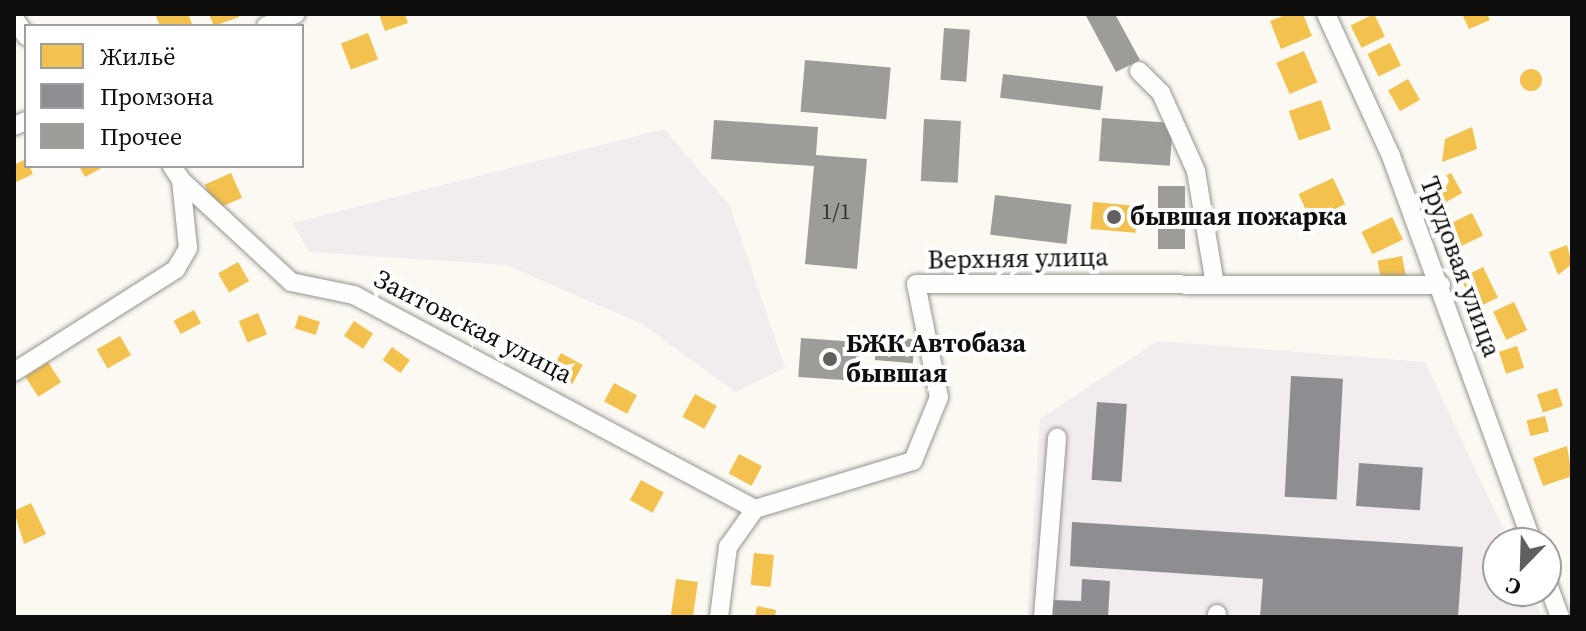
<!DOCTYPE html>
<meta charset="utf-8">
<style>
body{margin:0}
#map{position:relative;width:1586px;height:631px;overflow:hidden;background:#fbf9f2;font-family:"Source Serif 4",serif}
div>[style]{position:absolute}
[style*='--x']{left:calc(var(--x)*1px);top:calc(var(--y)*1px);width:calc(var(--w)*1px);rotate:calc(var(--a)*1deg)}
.industrial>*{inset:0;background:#f2ecef}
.homes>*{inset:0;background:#f2c14e;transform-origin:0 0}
.round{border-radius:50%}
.industry>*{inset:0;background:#8d8d92;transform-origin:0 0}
.building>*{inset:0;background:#9e9c98;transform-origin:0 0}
.roads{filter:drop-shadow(0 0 2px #959491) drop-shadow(0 0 2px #959491)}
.minor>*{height:18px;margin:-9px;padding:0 9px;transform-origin:9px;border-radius:9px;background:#fefefd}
.dots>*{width:22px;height:22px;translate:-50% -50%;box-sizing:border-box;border:4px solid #fff;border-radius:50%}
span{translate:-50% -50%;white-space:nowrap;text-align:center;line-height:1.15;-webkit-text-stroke:8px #fff;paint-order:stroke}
.number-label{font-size:22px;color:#323230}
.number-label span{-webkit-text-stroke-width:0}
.poi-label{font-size:26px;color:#0e0e0e;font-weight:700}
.left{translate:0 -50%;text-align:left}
.street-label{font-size:26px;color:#0e0e0e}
.frame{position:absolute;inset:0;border:16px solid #0e0e0e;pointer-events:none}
.legend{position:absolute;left:24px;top:24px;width:280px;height:144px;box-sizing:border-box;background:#fff;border:2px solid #9f9f9f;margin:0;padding:10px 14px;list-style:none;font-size:24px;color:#0e0e0e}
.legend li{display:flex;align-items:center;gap:16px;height:40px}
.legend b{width:40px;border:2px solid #9f9f9f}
.north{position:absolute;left:1482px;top:527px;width:80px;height:80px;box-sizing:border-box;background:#fff;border:2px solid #9f9f9f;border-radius:50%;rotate:203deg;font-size:22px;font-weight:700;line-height:32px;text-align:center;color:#0e0e0e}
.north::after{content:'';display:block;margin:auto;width:28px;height:36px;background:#61605e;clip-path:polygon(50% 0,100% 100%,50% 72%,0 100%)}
</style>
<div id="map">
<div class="industrial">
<div style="clip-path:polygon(664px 129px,730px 206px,785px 368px,735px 392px,642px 324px,506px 265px,309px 252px,293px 223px)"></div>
<div style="clip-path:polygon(1158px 341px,1425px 362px,1510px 543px,1498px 543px,1498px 591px,1531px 591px,1542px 617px,1027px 617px,1040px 419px)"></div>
</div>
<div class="homes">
<div style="clip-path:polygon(188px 14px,193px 26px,160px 26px,156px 16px)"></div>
<div style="clip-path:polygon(209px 14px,238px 14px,239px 17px,214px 26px)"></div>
<div style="clip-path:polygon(379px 14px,405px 14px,408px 23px,385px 31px)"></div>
<div style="clip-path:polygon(1288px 14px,1303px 14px,1312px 36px,1281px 49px,1270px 21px)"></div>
<div style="left:1374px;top:14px;width:25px;height:26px;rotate:64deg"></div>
<div style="clip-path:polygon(1462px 14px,1487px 14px,1490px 20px,1469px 29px)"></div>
<div style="left:368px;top:33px;width:28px;height:29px;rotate:69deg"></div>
<div style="left:1390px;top:43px;width:25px;height:25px;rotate:64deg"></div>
<div style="left:1304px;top:51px;width:34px;height:30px;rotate:67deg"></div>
<div class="round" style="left:1520px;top:69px;width:22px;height:22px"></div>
<div style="left:1408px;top:79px;width:24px;height:23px;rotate:60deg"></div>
<div style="left:1321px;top:100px;width:31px;height:34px;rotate:71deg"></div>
<div style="clip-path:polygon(1472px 127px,1477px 149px,1442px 162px,1445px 139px)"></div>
<div style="clip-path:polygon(26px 159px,33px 174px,14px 183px,14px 165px)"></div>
<div style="clip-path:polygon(79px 166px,105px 166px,85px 177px)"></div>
<div style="left:231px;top:173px;width:27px;height:29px;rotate:66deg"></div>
<div style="left:1451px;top:173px;width:23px;height:28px;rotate:61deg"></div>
<div style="left:1333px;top:178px;width:29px;height:38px;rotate:65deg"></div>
<div style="left:1093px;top:202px;width:45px;height:27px;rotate:5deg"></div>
<div style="left:1472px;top:213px;width:25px;height:32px;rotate:64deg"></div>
<div style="left:1392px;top:217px;width:25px;height:34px;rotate:64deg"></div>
<div style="clip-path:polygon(1567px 245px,1572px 264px,1558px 275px,1549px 252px)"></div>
<div style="left:1402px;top:256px;width:20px;height:25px;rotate:79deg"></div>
<div style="left:238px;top:262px;width:22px;height:23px;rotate:60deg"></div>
<div style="left:1483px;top:267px;width:34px;height:25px;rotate:64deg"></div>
<div style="left:1514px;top:302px;width:31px;height:23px;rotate:65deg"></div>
<div style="left:194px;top:310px;width:15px;height:23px;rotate:62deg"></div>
<div style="left:258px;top:313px;width:23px;height:21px;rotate:67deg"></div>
<div style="left:299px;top:315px;width:22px;height:14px;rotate:18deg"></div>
<div style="left:354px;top:321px;width:23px;height:18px;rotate:34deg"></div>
<div style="left:120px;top:336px;width:22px;height:27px;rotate:60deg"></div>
<div style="left:1517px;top:346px;width:23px;height:19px;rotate:72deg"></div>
<div style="left:392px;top:347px;width:22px;height:16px;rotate:36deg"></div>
<div style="left:561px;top:353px;width:25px;height:22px;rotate:29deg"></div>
<div style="left:48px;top:362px;width:24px;height:27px;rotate:57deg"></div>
<div style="left:614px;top:383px;width:26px;height:21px;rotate:28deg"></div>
<div style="left:1557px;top:388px;width:19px;height:21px;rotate:72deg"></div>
<div style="left:695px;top:394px;width:25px;height:26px;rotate:29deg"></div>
<div style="left:1545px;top:416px;width:16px;height:19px;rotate:76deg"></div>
<div style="clip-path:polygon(1567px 446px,1572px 476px,1543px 486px,1533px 458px)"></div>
<div style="left:739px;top:454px;width:26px;height:22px;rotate:28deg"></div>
<div style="left:641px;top:480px;width:26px;height:23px;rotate:29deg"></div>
<div style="clip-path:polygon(31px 503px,46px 534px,24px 544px,14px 511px)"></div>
<div style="left:754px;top:553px;width:20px;height:32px;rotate:6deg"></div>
<div style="left:676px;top:579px;width:22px;height:38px;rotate:8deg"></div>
<div style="clip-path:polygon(757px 606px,776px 610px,775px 617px,755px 617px)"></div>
</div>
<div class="industry">
<div style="left:1291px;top:376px;width:52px;height:121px;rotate:3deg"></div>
<div style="left:1097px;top:402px;width:30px;height:78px;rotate:4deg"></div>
<div style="left:1359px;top:463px;width:64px;height:43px;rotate:4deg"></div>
<div style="clip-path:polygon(1072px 522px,1463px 547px,1458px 617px,1260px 617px,1263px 579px,1070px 566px)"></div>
<div style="clip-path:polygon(1082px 579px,1110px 581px,1108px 617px,1050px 617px,1051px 600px,1081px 601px)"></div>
</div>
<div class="building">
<div style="clip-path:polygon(1085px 14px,1115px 14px,1140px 60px,1116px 72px)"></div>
<div style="left:944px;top:28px;width:26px;height:52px;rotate:4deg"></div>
<div style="left:805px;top:60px;width:86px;height:52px;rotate:5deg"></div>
<div style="left:1003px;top:74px;width:101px;height:24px;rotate:7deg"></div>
<div style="left:1102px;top:118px;width:71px;height:43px;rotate:4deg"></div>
<div style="left:924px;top:119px;width:37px;height:62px;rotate:3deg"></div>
<div style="clip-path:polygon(714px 120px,818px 127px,816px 155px,867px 159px,857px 269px,805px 264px,814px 166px,711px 159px)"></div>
<div style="left:1158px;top:186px;width:27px;height:63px"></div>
<div style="left:995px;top:195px;width:77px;height:40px;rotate:7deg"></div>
<div style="left:877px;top:336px;width:38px;height:24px;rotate:5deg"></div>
<div style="left:801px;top:338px;width:60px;height:39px;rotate:4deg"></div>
</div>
<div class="roads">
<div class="minor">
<div style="--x:1326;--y:14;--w:156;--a:65.4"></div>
<div style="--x:1391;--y:156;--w:412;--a:69.9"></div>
<div style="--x:14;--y:18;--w:22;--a:56"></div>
<div style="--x:266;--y:26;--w:32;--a:-22"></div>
<div style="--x:1139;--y:71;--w:31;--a:45"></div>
<div style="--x:1161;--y:93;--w:85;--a:65.8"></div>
<div style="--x:1196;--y:171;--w:115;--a:80.5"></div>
<div style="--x:14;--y:126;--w:13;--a:-23"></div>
<div style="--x:181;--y:180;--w:150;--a:42.8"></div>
<div style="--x:291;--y:282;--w:64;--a:11.7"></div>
<div style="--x:354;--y:295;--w:455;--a:28.1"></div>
<div style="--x:14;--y:372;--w:192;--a:-32.4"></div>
<div style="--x:176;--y:269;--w:24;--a:-60"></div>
<div style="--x:188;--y:248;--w:68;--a:-95.9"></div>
<div style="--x:181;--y:180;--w:17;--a:-123"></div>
<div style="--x:1546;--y:579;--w:40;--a:69.8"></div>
<div style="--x:719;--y:617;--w:71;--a:-82.7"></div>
<div style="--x:728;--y:547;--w:47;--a:-54.6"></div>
<div style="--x:755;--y:509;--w:165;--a:-16.9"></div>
<div style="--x:913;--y:461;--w:69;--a:-67.9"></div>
<div style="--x:939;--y:397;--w:115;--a:-101.5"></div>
<div style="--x:916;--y:284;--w:525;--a:0.11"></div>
<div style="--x:1043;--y:617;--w:180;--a:-85.5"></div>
<div style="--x:1217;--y:617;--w:3;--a:-90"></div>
</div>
</div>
<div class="dots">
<div style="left:1114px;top:217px;background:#61605e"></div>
<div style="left:830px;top:359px;background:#61605e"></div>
</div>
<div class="number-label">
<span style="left:836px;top:212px">1/1</span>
</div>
<div class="poi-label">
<span class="left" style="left:1130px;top:217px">бывшая пожарка</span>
<span class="left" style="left:846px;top:359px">БЖК Автобаза<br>бывшая</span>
</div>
<div class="street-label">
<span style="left:1018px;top:259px;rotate:-1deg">Верхняя улица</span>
<span style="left:1460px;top:267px;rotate:70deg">Трудовая улица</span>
<span style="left:473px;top:327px;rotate:27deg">Заитовская улица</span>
</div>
<div class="frame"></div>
<ul class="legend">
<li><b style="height:22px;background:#f2c14e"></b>Жильё</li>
<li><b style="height:22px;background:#8d8d92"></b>Промзона</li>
<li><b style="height:22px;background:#9e9c98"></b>Прочее</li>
</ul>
<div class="north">С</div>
</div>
